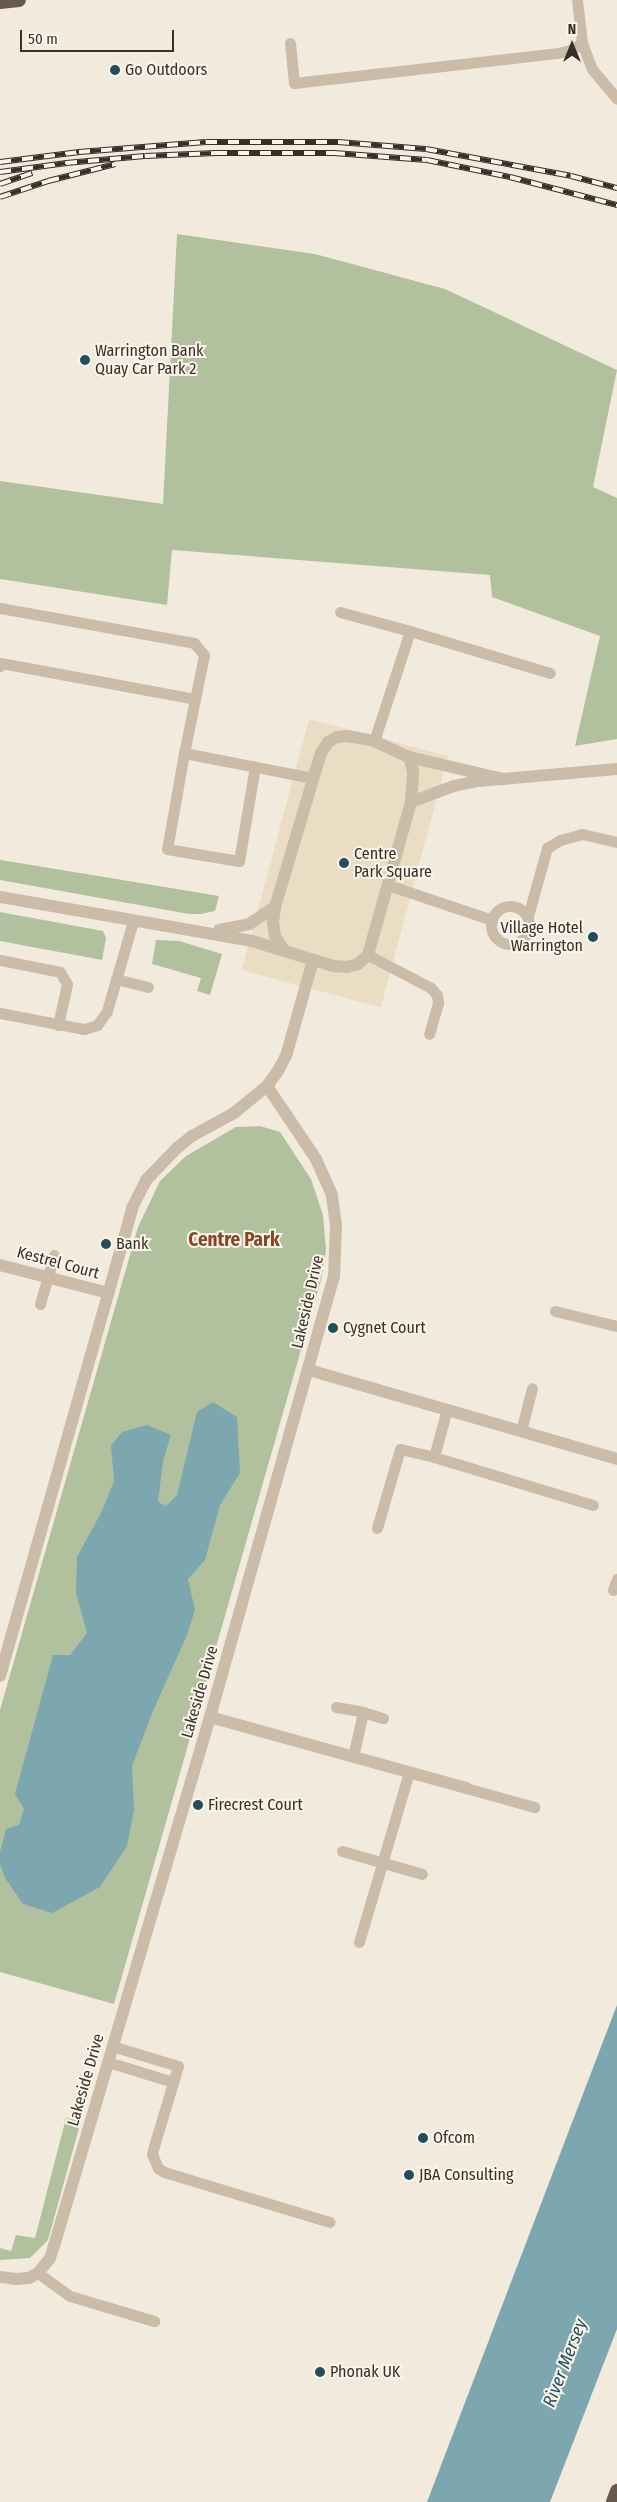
<!DOCTYPE html>
<style>
body{margin:0}
#map{position:relative;width:617px;height:2502px;overflow:hidden;background:#f2ebdd;font-family:"Fira Sans Condensed",sans-serif}
div>[style]{position:absolute}
[style*='--x']{left:calc(var(--x)*1px);top:calc(var(--y)*1px);width:calc(var(--w)*1px);rotate:calc(var(--a)*1deg)}
.green>*{inset:0;background:#b1c19d}
.plaza>*{inset:0;background:#eaddc4;transform-origin:0 0}
.water>*{inset:0;background:#7ca7af}
.service>*{height:11px;margin:-5.5px;padding:0 5.5px;transform-origin:5.5px;border-radius:5.5px;background:#cabca9}
.service>.ring{margin:-5.5px;padding:0;box-sizing:content-box;background:none;border:11px solid #cabca9;border-radius:50%}
.minor>*{height:12px;margin:-6px;padding:0 6px;transform-origin:6px;border-radius:6px;background:#cabca9}
.trunk>*{height:14px;margin:-7px;padding:0 7px;transform-origin:7px;border-radius:7px;background:#68594d}
.rail>*{height:5.5px;margin-top:-2.75px;transform-origin:0;background:repeating-linear-gradient(90deg,#faf4ea 0 11px,#382f29 0 22px);box-sizing:border-box;border-block:1px solid #382f29}
.dots>*{width:14px;height:14px;translate:-50% -50%;box-sizing:border-box;border:2px solid #faf4ea;border-radius:50%}
span{translate:-50% -50%;white-space:nowrap;text-align:center;line-height:1.15;-webkit-text-stroke:4px #faf4ea;paint-order:stroke}
.poi-label{font-size:16px;color:#382f29}
.left{translate:0 -50%;text-align:left}
.right{translate:-100% -50%;text-align:right}
.street-label{font-size:16px;color:#382f29}
.water-label{font-size:18px;color:#1f4f59;font-style:italic}
.quarter-label{font-size:19px;color:#864523;font-weight:700}
.north{position:absolute;left:547px;top:20px;width:50px;height:50px;-webkit-text-stroke:4px #faf4ea;paint-order:stroke;rotate:0deg;font-size:14px;font-weight:700;line-height:20px;text-align:center;color:#382f29}
.north::after{content:'';display:block;margin:auto;width:18px;height:22px;background:#382f29;clip-path:polygon(50% 0,100% 100%,50% 72%,0 100%)}
.scale{position:absolute;left:20px;top:30px;width:154px;height:22px;box-sizing:border-box;border:2px solid #382f29;border-top:0;padding-left:6px;font-size:15px;line-height:18px;white-space:nowrap;color:#382f29;-webkit-text-stroke:4px #faf4ea;paint-order:stroke}
</style>
<div id="map">
<div class="green">
<div style="clip-path:polygon(177px 234px,315px 254px,445px 289px,617px 370px,593px 487px,617px 498px,617px 739px,575px 746px,600px 636px,492px 597px,490px 575px,172px 550px,167px 605px,0 579px,0 481px,163px 504px)"></div>
<div style="clip-path:polygon(0 859px,1px 860px,219px 896px,215px 911px,201px 914px,189px 914px,0 880px)"></div>
<div style="clip-path:polygon(0 912px,103px 931px,106px 938px,102px 960px,0 941px)"></div>
<div style="clip-path:polygon(156px 940px,179px 941px,222px 954px,210px 995px,197px 991px,201px 978px,152px 964px)"></div>
<div style="clip-path:polygon(260px 1126px,280px 1132px,311px 1179px,323px 1215px,326px 1250px,321px 1280px,114px 2004px,0 1972px,0 1710px,138px 1227px,160px 1181px,186px 1156px,236px 1127px)"></div>
<div style="clip-path:polygon(66px 2118px,81px 2121px,48px 2240px,30px 2258px,0 2260px,0 2248px,11px 2251px,16px 2235px,35px 2238px)"></div>
</div>
<div class="plaza">
<div style="left:309px;top:719px;width:144px;height:260px;rotate:15deg"></div>
</div>
<div class="water">
<div style="clip-path:polygon(213px 1402px,237px 1417px,240px 1473px,220px 1505px,205px 1560px,188px 1579px,195px 1610px,187px 1635px,153px 1711px,132px 1766px,134px 1810px,127px 1846px,100px 1887px,52px 1913px,23px 1904px,5px 1878px,0 1864px,0 1852px,6px 1829px,19px 1825px,24px 1809px,15px 1794px,53px 1655px,70px 1655px,87px 1633px,76px 1593px,77px 1557px,102px 1511px,114px 1481px,111px 1446px,122px 1432px,147px 1425px,171px 1435px,163px 1461px,158px 1502px,166px 1506px,177px 1495px,197px 1412px)"></div>
<div style="clip-path:polygon(617px 2005px,617px 2329px,550px 2502px,427px 2502px)"></div>
</div>
<div class="service">
<div style="--x:290;--y:43;--w:40;--a:84.3"></div>
<div style="--x:294;--y:83;--w:266;--a:-6.5"></div>
<div style="--x:558;--y:53;--w:12;--a:-14"></div>
<div style="--x:570;--y:50;--w:14;--a:-30"></div>
<div style="--x:582;--y:43;--w:43;--a:-96.6"></div>
<div style="--x:582;--y:43;--w:28;--a:69"></div>
<div style="--x:592;--y:69;--w:39;--a:50"></div>
<div style="--x:0;--y:608;--w:197;--a:10.2"></div>
<div style="--x:194;--y:643;--w:16;--a:50"></div>
<div style="--x:204;--y:655;--w:100;--a:101.5"></div>
<div style="--x:184;--y:753;--w:131;--a:11"></div>
<div style="--x:340;--y:612;--w:73;--a:15.2"></div>
<div style="--x:410;--y:631;--w:116;--a:108.1"></div>
<div style="--x:410;--y:631;--w:146;--a:16.7"></div>
<div style="--x:0;--y:666;--w:3;--a:-72"></div>
<div style="--x:1;--y:663;--w:197;--a:10.5"></div>
<div style="--x:184;--y:753;--w:97;--a:100"></div>
<div style="--x:167;--y:849;--w:73;--a:9.5"></div>
<div style="--x:239;--y:861;--w:96;--a:-80.4"></div>
<div style="--x:388;--y:885;--w:110;--a:18.6"></div>
<div class="ring" style="left:491px;top:906px;width:27px;height:27px"></div>
<div style="--x:528;--y:916;--w:71;--a:-74.4"></div>
<div style="--x:547;--y:848;--w:15;--a:-32"></div>
<div style="--x:560;--y:840;--w:23;--a:-15"></div>
<div style="--x:582;--y:834;--w:36;--a:13"></div>
<div style="--x:368;--y:955;--w:71;--a:27.6"></div>
<div style="--x:431;--y:988;--w:9;--a:49"></div>
<div style="--x:437;--y:995;--w:8;--a:83"></div>
<div style="--x:438;--y:1003;--w:32;--a:106"></div>
<div style="--x:0;--y:960;--w:61;--a:11.3"></div>
<div style="--x:60;--y:972;--w:14;--a:60"></div>
<div style="--x:67;--y:984;--w:42;--a:102.4"></div>
<div style="--x:116;--y:979;--w:33;--a:14"></div>
<div style="--x:0;--y:1013;--w:86;--a:10.8"></div>
<div style="--x:84;--y:1029;--w:14;--a:-17"></div>
<div style="--x:97;--y:1025;--w:17;--a:-54"></div>
<div style="--x:107;--y:1011;--w:94;--a:-73.9"></div>
<div style="--x:40;--y:1304;--w:51;--a:-74.1"></div>
<div style="--x:555;--y:1311;--w:64;--a:13.6"></div>
<div style="--x:447;--y:1409;--w:50;--a:105.2"></div>
<div style="--x:434;--y:1457;--w:166;--a:16.8"></div>
<div style="--x:521;--y:1431;--w:44;--a:-75.7"></div>
<div style="--x:377;--y:1528;--w:82;--a:-73.8"></div>
<div style="--x:400;--y:1449;--w:35;--a:13"></div>
<div style="--x:613;--y:1590;--w:12;--a:-70"></div>
<div style="--x:336;--y:1707;--w:27;--a:10"></div>
<div style="--x:363;--y:1712;--w:46;--a:102.5"></div>
<div style="--x:363;--y:1712;--w:21;--a:17"></div>
<div style="--x:466;--y:1788;--w:71;--a:15.6"></div>
<div style="--x:342;--y:1851;--w:83;--a:16"></div>
<div style="--x:359;--y:1942;--w:177;--a:-73.6"></div>
<div style="--x:112;--y:2046;--w:69;--a:16.9"></div>
<div style="--x:178;--y:2066;--w:84;--a:106.7"></div>
<div style="--x:154;--y:2146;--w:8;--a:104"></div>
<div style="--x:152;--y:2154;--w:15;--a:67"></div>
<div style="--x:158;--y:2168;--w:7;--a:34"></div>
<div style="--x:164;--y:2172;--w:173;--a:16.8"></div>
<div style="--x:108;--y:2062;--w:68;--a:17.1"></div>
<div style="--x:38;--y:2273;--w:39;--a:36"></div>
<div style="--x:70;--y:2296;--w:88;--a:16.6"></div>
</div>
<div class="minor">
<div style="--x:411;--y:802;--w:46;--a:-20.4"></div>
<div style="--x:454;--y:786;--w:25;--a:-12"></div>
<div style="--x:478;--y:781;--w:140;--a:-4.9"></div>
<div style="--x:0;--y:897;--w:256;--a:9.9"></div>
<div style="--x:252;--y:941;--w:86;--a:17"></div>
<div style="--x:334;--y:966;--w:13;--a:4"></div>
<div style="--x:347;--y:967;--w:11;--a:-15"></div>
<div style="--x:358;--y:964;--w:13;--a:-42"></div>
<div style="--x:368;--y:955;--w:159;--a:-74.3"></div>
<div style="--x:411;--y:802;--w:31;--a:-86"></div>
<div style="--x:413;--y:771;--w:15;--a:-106"></div>
<div style="--x:219;--y:930;--w:31;--a:-11"></div>
<div style="--x:249;--y:924;--w:31;--a:-33"></div>
<div style="--x:283;--y:949;--w:15;--a:-122"></div>
<div style="--x:275;--y:936;--w:14;--a:-98"></div>
<div style="--x:273;--y:922;--w:15;--a:-82"></div>
<div style="--x:275;--y:907;--w:161;--a:-73.4"></div>
<div style="--x:321;--y:753;--w:13;--a:-58"></div>
<div style="--x:328;--y:742;--w:10;--a:-29"></div>
<div style="--x:337;--y:737;--w:10;--a:-6"></div>
<div style="--x:347;--y:736;--w:27;--a:10"></div>
<div style="--x:374;--y:741;--w:38;--a:25"></div>
<div style="--x:409;--y:757;--w:97;--a:13.2"></div>
<div style="--x:0;--y:1265;--w:112;--a:14.5"></div>
<div style="--x:309;--y:1370;--w:321;--a:16.1"></div>
<div style="--x:0;--y:1676;--w:486;--a:-74.2"></div>
<div style="--x:132;--y:1208;--w:31;--a:-63"></div>
<div style="--x:146;--y:1180;--w:45;--a:-45.9"></div>
<div style="--x:177;--y:1148;--w:19;--a:-39"></div>
<div style="--x:192;--y:1136;--w:48;--a:-28.7"></div>
<div style="--x:234;--y:1113;--w:43;--a:-39.3"></div>
<div style="--x:210;--y:1717;--w:266;--a:15.5"></div>
<div style="--x:0;--y:2277;--w:16;--a:7"></div>
<div style="--x:16;--y:2279;--w:13;--a:-4"></div>
<div style="--x:29;--y:2278;--w:10;--a:-29"></div>
<div style="--x:38;--y:2273;--w:19;--a:-51"></div>
<div style="--x:50;--y:2258;--w:13;--a:-72"></div>
<div style="--x:54;--y:2246;--w:552;--a:-73.57"></div>
<div style="--x:210;--y:1717;--w:457;--a:-74.3"></div>
<div style="--x:334;--y:1277;--w:52;--a:-87.8"></div>
<div style="--x:336;--y:1225;--w:30;--a:-98"></div>
<div style="--x:332;--y:1195;--w:39;--a:-114"></div>
<div style="--x:316;--y:1159;--w:88;--a:-123.9"></div>
<div style="--x:267;--y:1086;--w:19;--a:-54"></div>
<div style="--x:278;--y:1071;--w:20;--a:-63"></div>
<div style="--x:287;--y:1053;--w:97;--a:-74.4"></div>
</div>
<div class="trunk">
<div style="--x:0;--y:2;--w:19;--a:-6"></div>
<div style="--x:613;--y:2502;--w:12;--a:-70"></div>
</div>
<div class="rail">
<div style="--x:0;--y:162;--w:80;--a:-7.2"></div>
<div style="--x:79;--y:152;--w:127;--a:-4.5"></div>
<div style="--x:206;--y:142;--w:132;--a:0"></div>
<div style="--x:338;--y:142;--w:88;--a:4.5"></div>
<div style="--x:426;--y:149;--w:147;--a:10.5"></div>
<div style="--x:571;--y:176;--w:48;--a:14.6"></div>
<div style="--x:0;--y:172;--w:67;--a:-7.8"></div>
<div style="--x:66;--y:163;--w:79;--a:-5.1"></div>
<div style="--x:145;--y:156;--w:71;--a:-2.4"></div>
<div style="--x:216;--y:153;--w:118;--a:0"></div>
<div style="--x:334;--y:153;--w:93;--a:4.3"></div>
<div style="--x:427;--y:160;--w:85;--a:11.6"></div>
<div style="--x:510;--y:177;--w:111;--a:14.7"></div>
<div style="--x:0;--y:184;--w:34;--a:-19"></div>
<div style="--x:0;--y:197;--w:51;--a:-18.4"></div>
<div style="--x:48;--y:181;--w:69;--a:-14.2"></div>
</div>
<div class="dots">
<div style="left:115px;top:70px;background:#1f4f59"></div>
<div style="left:85px;top:360px;background:#1f4f59"></div>
<div style="left:344px;top:863px;background:#1f4f59"></div>
<div style="left:593px;top:937px;background:#1f4f59"></div>
<div style="left:106px;top:1244px;background:#1f4f59"></div>
<div style="left:333px;top:1328px;background:#1f4f59"></div>
<div style="left:198px;top:1805px;background:#1f4f59"></div>
<div style="left:423px;top:2138px;background:#1f4f59"></div>
<div style="left:409px;top:2175px;background:#1f4f59"></div>
<div style="left:320px;top:2372px;background:#1f4f59"></div>
</div>
<div class="poi-label">
<span class="left" style="left:125px;top:70px">Go Outdoors</span>
<span class="left" style="left:95px;top:360px">Warrington Bank<br>Quay Car Park 2</span>
<span class="left" style="left:354px;top:863px">Centre<br>Park Square</span>
<span class="right" style="left:583px;top:937px">Village Hotel<br>Warrington</span>
<span class="left" style="left:116px;top:1244px">Bank</span>
<span class="left" style="left:343px;top:1328px">Cygnet Court</span>
<span class="left" style="left:208px;top:1805px">Firecrest Court</span>
<span class="left" style="left:433px;top:2138px">Ofcom</span>
<span class="left" style="left:419px;top:2175px">JBA Consulting</span>
<span class="left" style="left:330px;top:2372px">Phonak UK</span>
</div>
<div class="street-label">
<span style="left:58px;top:1263px;rotate:15deg">Kestrel Court</span>
<span style="left:308px;top:1302px;rotate:-77deg">Lakeside Drive</span>
<span style="left:200px;top:1692px;rotate:-74deg">Lakeside Drive</span>
<span style="left:86px;top:2080px;rotate:-74deg">Lakeside Drive</span>
</div>
<div class="water-label">
<span style="left:565px;top:2363px;rotate:-69deg">River Mersey</span>
</div>
<div class="quarter-label">
<span style="left:234px;top:1240px">Centre Park</span>
</div>
<div class="north">N</div>
<div class="scale">50 m</div>
</div>
